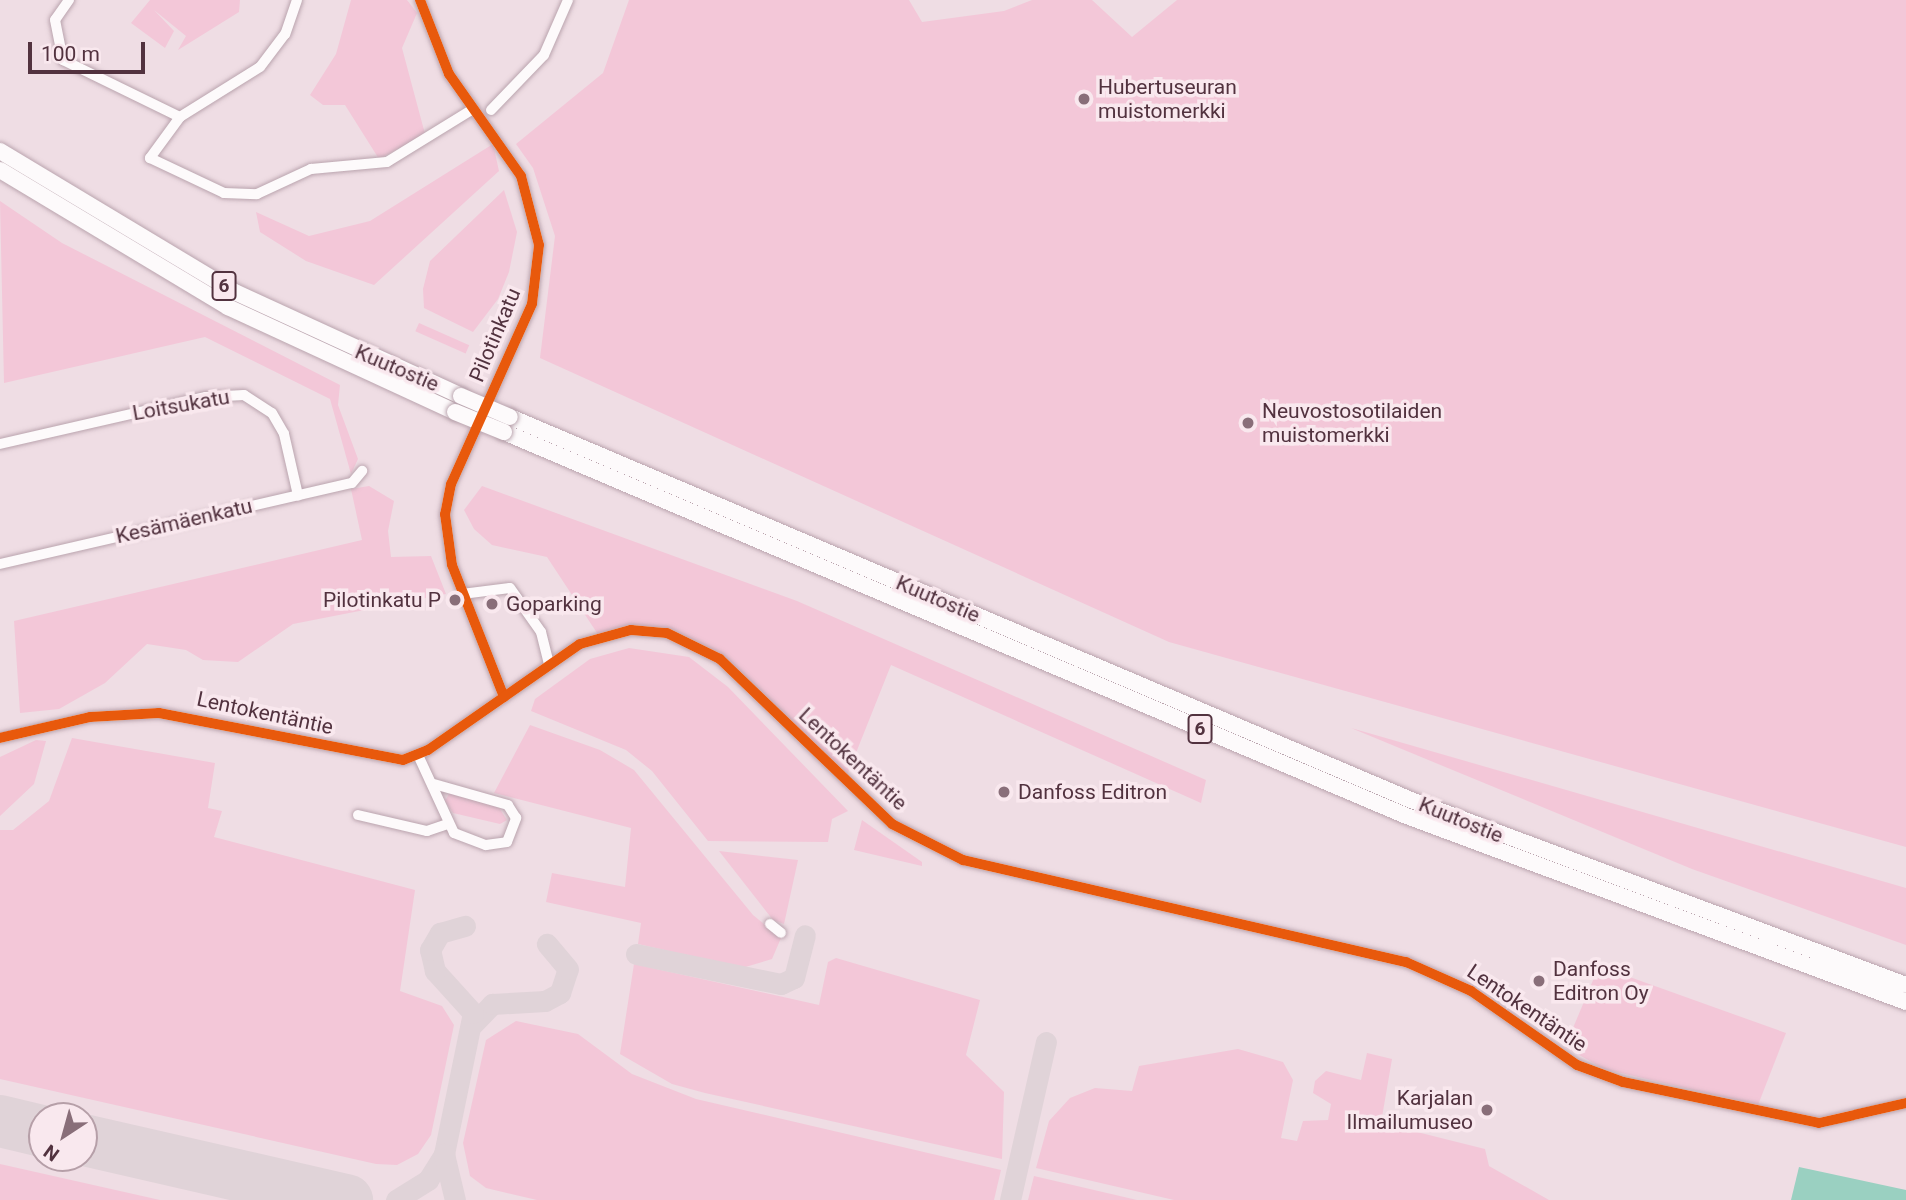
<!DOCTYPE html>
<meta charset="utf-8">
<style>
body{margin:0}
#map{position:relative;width:1906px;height:1200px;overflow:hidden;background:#efdde4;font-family:Roboto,sans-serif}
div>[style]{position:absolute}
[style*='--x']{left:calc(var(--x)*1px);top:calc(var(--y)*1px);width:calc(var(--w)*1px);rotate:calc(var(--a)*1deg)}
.green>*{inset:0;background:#f3c7d8;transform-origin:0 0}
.water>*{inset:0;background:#9ad0c1}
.taxiway>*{height:21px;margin:-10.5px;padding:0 10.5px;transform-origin:10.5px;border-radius:10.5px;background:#e0d3d8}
.runway>*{height:52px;margin:-26px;padding:0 26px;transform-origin:26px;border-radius:26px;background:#e0d3d8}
.roads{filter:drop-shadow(0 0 2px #baa4ae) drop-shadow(0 0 2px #baa4ae)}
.minor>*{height:10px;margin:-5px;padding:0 5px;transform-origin:5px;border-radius:5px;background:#fdfafb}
.highway>*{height:16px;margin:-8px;padding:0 8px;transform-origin:8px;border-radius:8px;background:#fdfafb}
.bridges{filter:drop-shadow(0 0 2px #baa4ae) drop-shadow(0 0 2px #baa4ae)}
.highway-bridge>*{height:16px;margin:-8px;padding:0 8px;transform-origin:8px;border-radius:8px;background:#fdfafb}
.cycleway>*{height:10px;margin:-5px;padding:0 5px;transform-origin:5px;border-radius:5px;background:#e8590c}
.dots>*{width:19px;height:19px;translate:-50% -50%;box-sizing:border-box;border:4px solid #f9e8ee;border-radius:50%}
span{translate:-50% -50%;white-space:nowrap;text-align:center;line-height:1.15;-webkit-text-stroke:7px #f9e8ee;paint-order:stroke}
.shield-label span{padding:2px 5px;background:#f9e8ee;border:2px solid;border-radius:5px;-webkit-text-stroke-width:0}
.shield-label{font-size:19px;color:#52323f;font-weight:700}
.poi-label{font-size:21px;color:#52323f}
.left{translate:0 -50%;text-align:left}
.right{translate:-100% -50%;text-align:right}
.street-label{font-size:21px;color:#52323f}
.north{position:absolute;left:28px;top:1102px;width:70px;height:70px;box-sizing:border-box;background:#f9e8ee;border:2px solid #b69fa8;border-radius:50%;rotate:216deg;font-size:19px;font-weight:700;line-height:28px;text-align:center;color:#52323f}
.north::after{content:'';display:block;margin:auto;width:24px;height:32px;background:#896e79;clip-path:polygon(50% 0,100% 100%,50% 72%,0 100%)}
.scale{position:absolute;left:28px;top:42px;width:117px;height:32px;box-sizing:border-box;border:4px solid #52323f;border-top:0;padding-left:9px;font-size:21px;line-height:24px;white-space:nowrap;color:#52323f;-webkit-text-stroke:5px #f9e8ee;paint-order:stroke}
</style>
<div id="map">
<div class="green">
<div style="clip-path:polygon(150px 0,240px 0,239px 12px,178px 50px,186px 36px,154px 10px,174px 31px,165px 48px,131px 23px)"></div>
<div style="clip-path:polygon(351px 0,407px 0,417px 13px,402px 48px,425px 134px,379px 159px,345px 105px,323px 105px,310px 95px,336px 54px)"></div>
<div style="clip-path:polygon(629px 0,909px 0,922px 22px,1004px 11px,1032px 0,1092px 0,1132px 37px,1177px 0,1906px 0,1906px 847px,1169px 642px,540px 358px,555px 236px,533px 168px,516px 144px,603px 73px)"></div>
<div style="clip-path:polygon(493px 144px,499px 171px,374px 285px,306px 261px,260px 232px,256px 212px,309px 236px,370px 221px)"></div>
<div style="clip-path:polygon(504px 190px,517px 232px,509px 272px,498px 299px,473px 332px,424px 308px,423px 289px,430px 261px)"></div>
<div style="clip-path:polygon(0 201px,62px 243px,340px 385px,338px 405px,358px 459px,351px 474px,330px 399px,205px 337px,4px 383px)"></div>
<div style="left:419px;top:323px;width:55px;height:9px;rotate:24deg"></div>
<div style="clip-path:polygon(369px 486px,394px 501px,388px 531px,391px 557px,431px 556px,446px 594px,293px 624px,238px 662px,203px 660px,186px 650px,147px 644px,105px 683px,59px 709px,20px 713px,14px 621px,362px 540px,351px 489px)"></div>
<div style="clip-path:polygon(482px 486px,797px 601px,1206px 780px,1201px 803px,891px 665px,844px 783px,720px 659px,667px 633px,599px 636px,547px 557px,492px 545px,474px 529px,464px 510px)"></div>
<div style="clip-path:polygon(629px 648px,689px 657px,728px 687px,848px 811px,832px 819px,828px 842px,708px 841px,652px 771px,626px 750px,531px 711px,535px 699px,590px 659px)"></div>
<div style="clip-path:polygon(530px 725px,600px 750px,634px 770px,753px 915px,781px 938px,772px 959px,742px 968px,638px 944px,641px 923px,546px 902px,552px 873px,625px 887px,631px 828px,494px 793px)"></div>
<div style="clip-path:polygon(1351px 728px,1906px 888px,1906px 945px,1692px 869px)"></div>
<div style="clip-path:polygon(72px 738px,215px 763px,208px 808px,222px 811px,214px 837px,415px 890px,400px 991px,442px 1006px,454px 1025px,431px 1135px,418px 1154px,397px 1165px,376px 1164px,0 1079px,0 830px,13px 830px,49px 801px)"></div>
<div style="clip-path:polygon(36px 740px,46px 741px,34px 784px,0 816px,0 757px)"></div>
<div style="clip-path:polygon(450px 792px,498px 806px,507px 820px,500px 824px,453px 813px,445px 801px)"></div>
<div style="clip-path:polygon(862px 820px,922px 862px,922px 866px,854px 850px)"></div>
<div style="clip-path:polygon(719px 851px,798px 860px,784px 924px,773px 920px)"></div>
<div style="clip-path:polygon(836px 958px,980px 1000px,966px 1055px,1004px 1092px,1002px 1159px,705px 1093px,672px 1084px,620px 1054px,634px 964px,819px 1005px,828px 962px)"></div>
<div style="clip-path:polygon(1599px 966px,1786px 1033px,1758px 1105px,1604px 1069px,1565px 1047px)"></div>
<div style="clip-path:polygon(516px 1021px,578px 1034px,632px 1074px,696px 1099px,1001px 1170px,994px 1200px,537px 1200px,486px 1188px,470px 1176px,463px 1143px,486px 1040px)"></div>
<div style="clip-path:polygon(1238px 1049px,1283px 1062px,1293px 1080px,1281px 1138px,1297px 1141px,1303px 1121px,1328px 1120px,1331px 1104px,1313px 1093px,1315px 1081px,1326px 1071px,1361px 1080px,1367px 1053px,1392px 1059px,1381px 1123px,1485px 1149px,1489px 1166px,1549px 1200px,1174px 1200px,1036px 1168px,1049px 1121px,1070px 1098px,1095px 1088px,1132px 1091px,1139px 1066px)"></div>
<div style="clip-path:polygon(0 1164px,160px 1200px,0 1200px)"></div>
<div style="clip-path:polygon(1034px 1176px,1137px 1200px,1028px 1200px)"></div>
</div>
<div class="water">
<div style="clip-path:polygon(1799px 1167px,1906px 1190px,1906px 1200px,1791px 1200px)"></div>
</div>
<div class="taxiway">
<div style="--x:636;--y:954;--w:148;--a:11.7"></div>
<div style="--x:781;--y:984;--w:14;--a:-25"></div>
<div style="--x:794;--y:978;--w:44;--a:-75.7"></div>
<div style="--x:473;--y:1024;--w:28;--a:-46"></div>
<div style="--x:492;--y:1004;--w:53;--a:-3.2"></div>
<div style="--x:545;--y:1001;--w:17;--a:-28"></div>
<div style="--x:560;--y:993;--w:25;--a:-72"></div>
<div style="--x:568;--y:969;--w:33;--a:-130"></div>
<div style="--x:444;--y:1154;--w:144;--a:-78.4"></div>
<div style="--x:473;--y:1013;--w:57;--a:-132.1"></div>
<div style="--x:435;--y:971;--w:22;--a:-103"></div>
<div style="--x:430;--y:950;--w:20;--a:-60"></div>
<div style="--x:440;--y:933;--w:26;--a:-16"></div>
<div style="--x:396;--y:1200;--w:38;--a:-32"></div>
<div style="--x:428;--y:1180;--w:31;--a:-58"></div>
<div style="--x:444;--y:1154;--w:47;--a:76.6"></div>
<div style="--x:1010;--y:1200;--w:162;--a:-77.2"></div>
</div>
<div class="runway">
<div style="--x:0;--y:1121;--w:43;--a:13.4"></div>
<div style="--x:84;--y:1140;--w:270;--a:12.9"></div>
</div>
<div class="roads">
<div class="minor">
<div style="--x:69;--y:0;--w:24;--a:125"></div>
<div style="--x:55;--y:20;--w:41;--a:78.7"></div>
<div style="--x:63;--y:60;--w:130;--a:26"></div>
<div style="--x:297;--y:0;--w:36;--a:109"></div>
<div style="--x:285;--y:34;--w:41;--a:127.1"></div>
<div style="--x:260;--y:67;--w:94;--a:148"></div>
<div style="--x:180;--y:117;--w:51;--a:126.2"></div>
<div style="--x:150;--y:158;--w:82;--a:25.3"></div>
<div style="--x:224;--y:193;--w:33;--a:2"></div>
<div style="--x:257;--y:194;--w:60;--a:-24.8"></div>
<div style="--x:311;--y:169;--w:76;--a:-5.3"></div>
<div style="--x:387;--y:162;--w:101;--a:-31.6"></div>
<div style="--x:420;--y:0;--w:79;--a:68.6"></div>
<div style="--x:449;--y:74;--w:125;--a:54.8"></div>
<div style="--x:521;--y:176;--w:71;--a:75.4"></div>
<div style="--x:539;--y:245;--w:59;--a:96.8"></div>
<div style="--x:532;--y:304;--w:197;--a:114.2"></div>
<div style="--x:451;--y:484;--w:31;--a:101"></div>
<div style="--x:445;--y:514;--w:51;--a:82.2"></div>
<div style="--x:452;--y:565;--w:142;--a:68.5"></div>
<div style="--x:491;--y:110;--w:76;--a:-46.1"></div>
<div style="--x:544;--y:55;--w:60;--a:-66.4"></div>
<div style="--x:0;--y:444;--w:211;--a:-12.9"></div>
<div style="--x:206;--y:397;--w:38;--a:-3"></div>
<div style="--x:244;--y:395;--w:33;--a:33"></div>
<div style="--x:272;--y:413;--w:24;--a:60"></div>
<div style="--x:284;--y:434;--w:63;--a:77.1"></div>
<div style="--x:0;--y:564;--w:361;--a:-13"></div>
<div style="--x:352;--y:483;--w:16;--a:-50"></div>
<div style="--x:462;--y:594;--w:48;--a:-7.1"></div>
<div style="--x:510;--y:588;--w:54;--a:54.8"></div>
<div style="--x:541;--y:632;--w:34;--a:76"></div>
<div style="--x:0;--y:738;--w:92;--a:-13.1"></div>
<div style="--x:90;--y:717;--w:69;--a:-3.3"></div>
<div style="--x:159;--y:713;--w:248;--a:10.9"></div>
<div style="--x:403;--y:760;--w:27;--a:-22"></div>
<div style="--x:428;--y:750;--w:185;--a:-34.9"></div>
<div style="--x:580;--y:644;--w:53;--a:-15.4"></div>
<div style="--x:631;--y:630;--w:36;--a:5"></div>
<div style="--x:667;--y:633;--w:59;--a:26.1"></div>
<div style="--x:720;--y:659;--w:238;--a:43.8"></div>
<div style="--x:892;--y:824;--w:80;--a:26.9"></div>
<div style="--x:963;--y:860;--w:455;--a:13"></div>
<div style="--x:1406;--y:962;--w:71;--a:24"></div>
<div style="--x:1471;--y:991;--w:129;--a:34.9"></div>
<div style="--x:1577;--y:1065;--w:49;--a:20.3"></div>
<div style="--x:1623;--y:1082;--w:200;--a:11.8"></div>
<div style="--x:1819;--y:1123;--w:89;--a:-12.9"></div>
<div style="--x:418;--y:755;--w:86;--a:65.2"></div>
<div style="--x:454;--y:833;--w:34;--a:21"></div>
<div style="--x:486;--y:845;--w:21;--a:-8"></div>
<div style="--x:507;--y:842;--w:26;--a:-69"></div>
<div style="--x:516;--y:818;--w:15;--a:-122"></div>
<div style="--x:508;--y:805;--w:77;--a:-164.2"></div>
<div style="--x:358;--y:815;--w:71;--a:13.1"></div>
<div style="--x:427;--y:831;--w:21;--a:-19"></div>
<div style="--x:770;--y:924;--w:14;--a:39"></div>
</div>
<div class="highway">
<div style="--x:0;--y:151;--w:274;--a:31"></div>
<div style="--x:235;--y:292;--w:249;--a:24.7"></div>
<div style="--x:0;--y:170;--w:266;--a:31"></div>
<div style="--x:228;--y:307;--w:250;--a:24.8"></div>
<div style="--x:510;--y:417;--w:979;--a:23.03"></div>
<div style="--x:1411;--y:800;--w:528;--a:20.49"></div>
<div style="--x:504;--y:432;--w:978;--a:23.05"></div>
<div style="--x:1404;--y:815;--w:536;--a:20.43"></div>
</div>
</div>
<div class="bridges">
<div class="highway-bridge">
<div style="--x:461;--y:396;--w:53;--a:23.2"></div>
<div style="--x:455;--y:412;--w:53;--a:22.2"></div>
</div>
</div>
<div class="cycleway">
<div style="--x:420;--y:0;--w:79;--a:68.6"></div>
<div style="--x:449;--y:74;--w:125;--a:54.8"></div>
<div style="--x:521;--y:176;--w:71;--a:75.4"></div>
<div style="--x:539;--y:245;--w:59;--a:96.8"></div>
<div style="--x:532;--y:304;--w:197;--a:114.2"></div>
<div style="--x:451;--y:484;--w:31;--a:101"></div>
<div style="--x:445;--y:514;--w:51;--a:82.2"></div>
<div style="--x:452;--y:565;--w:142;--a:68.5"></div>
<div style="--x:0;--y:738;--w:92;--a:-13.1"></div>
<div style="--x:90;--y:717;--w:69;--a:-3.3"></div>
<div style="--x:159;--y:713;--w:248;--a:10.9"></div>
<div style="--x:403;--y:760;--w:27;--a:-22"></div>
<div style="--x:428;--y:750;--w:185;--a:-34.9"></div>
<div style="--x:580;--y:644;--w:53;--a:-15.4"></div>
<div style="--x:631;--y:630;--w:36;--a:5"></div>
<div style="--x:667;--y:633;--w:59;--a:26.1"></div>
<div style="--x:720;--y:659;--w:238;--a:43.8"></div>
<div style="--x:892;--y:824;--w:80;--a:26.9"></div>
<div style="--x:963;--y:860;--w:455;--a:13"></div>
<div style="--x:1406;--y:962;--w:71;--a:24"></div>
<div style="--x:1471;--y:991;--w:129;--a:34.9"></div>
<div style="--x:1577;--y:1065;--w:49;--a:20.3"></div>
<div style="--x:1623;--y:1082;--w:200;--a:11.8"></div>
<div style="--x:1819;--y:1123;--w:89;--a:-12.9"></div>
</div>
<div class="dots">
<div style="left:1084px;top:99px;background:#896e79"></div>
<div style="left:1248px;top:423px;background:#896e79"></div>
<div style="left:455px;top:600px;background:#896e79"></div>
<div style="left:492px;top:604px;background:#896e79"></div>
<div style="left:1004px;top:792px;background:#896e79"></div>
<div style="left:1539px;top:981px;background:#896e79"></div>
<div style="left:1487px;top:1110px;background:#896e79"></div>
</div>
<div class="shield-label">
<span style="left:224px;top:286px">6</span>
<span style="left:1200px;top:729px">6</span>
</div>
<div class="poi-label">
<span class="left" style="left:1098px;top:99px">Hubertuseuran<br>muistomerkki</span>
<span class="left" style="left:1262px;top:423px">Neuvostosotilaiden<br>muistomerkki</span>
<span class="right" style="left:441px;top:600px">Pilotinkatu P</span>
<span class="left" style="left:506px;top:604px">Goparking</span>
<span class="left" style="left:1018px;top:792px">Danfoss Editron</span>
<span class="left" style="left:1553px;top:981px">Danfoss<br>Editron Oy</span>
<span class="right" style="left:1473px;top:1110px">Karjalan<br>Ilmailumuseo</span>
</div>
<div class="street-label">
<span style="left:495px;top:335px;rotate:-67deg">Pilotinkatu</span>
<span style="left:397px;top:368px;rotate:23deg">Kuutostie</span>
<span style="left:181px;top:405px;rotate:-10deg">Loitsukatu</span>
<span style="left:184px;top:521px;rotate:-13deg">Kesämäenkatu</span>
<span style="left:938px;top:599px;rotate:23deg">Kuutostie</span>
<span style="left:265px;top:713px;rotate:12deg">Lentokentäntie</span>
<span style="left:853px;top:759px;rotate:43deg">Lentokentäntie</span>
<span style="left:1461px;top:820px;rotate:22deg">Kuutostie</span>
<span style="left:1527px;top:1008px;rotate:34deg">Lentokentäntie</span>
</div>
<div class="north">N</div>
<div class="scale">100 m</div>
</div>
